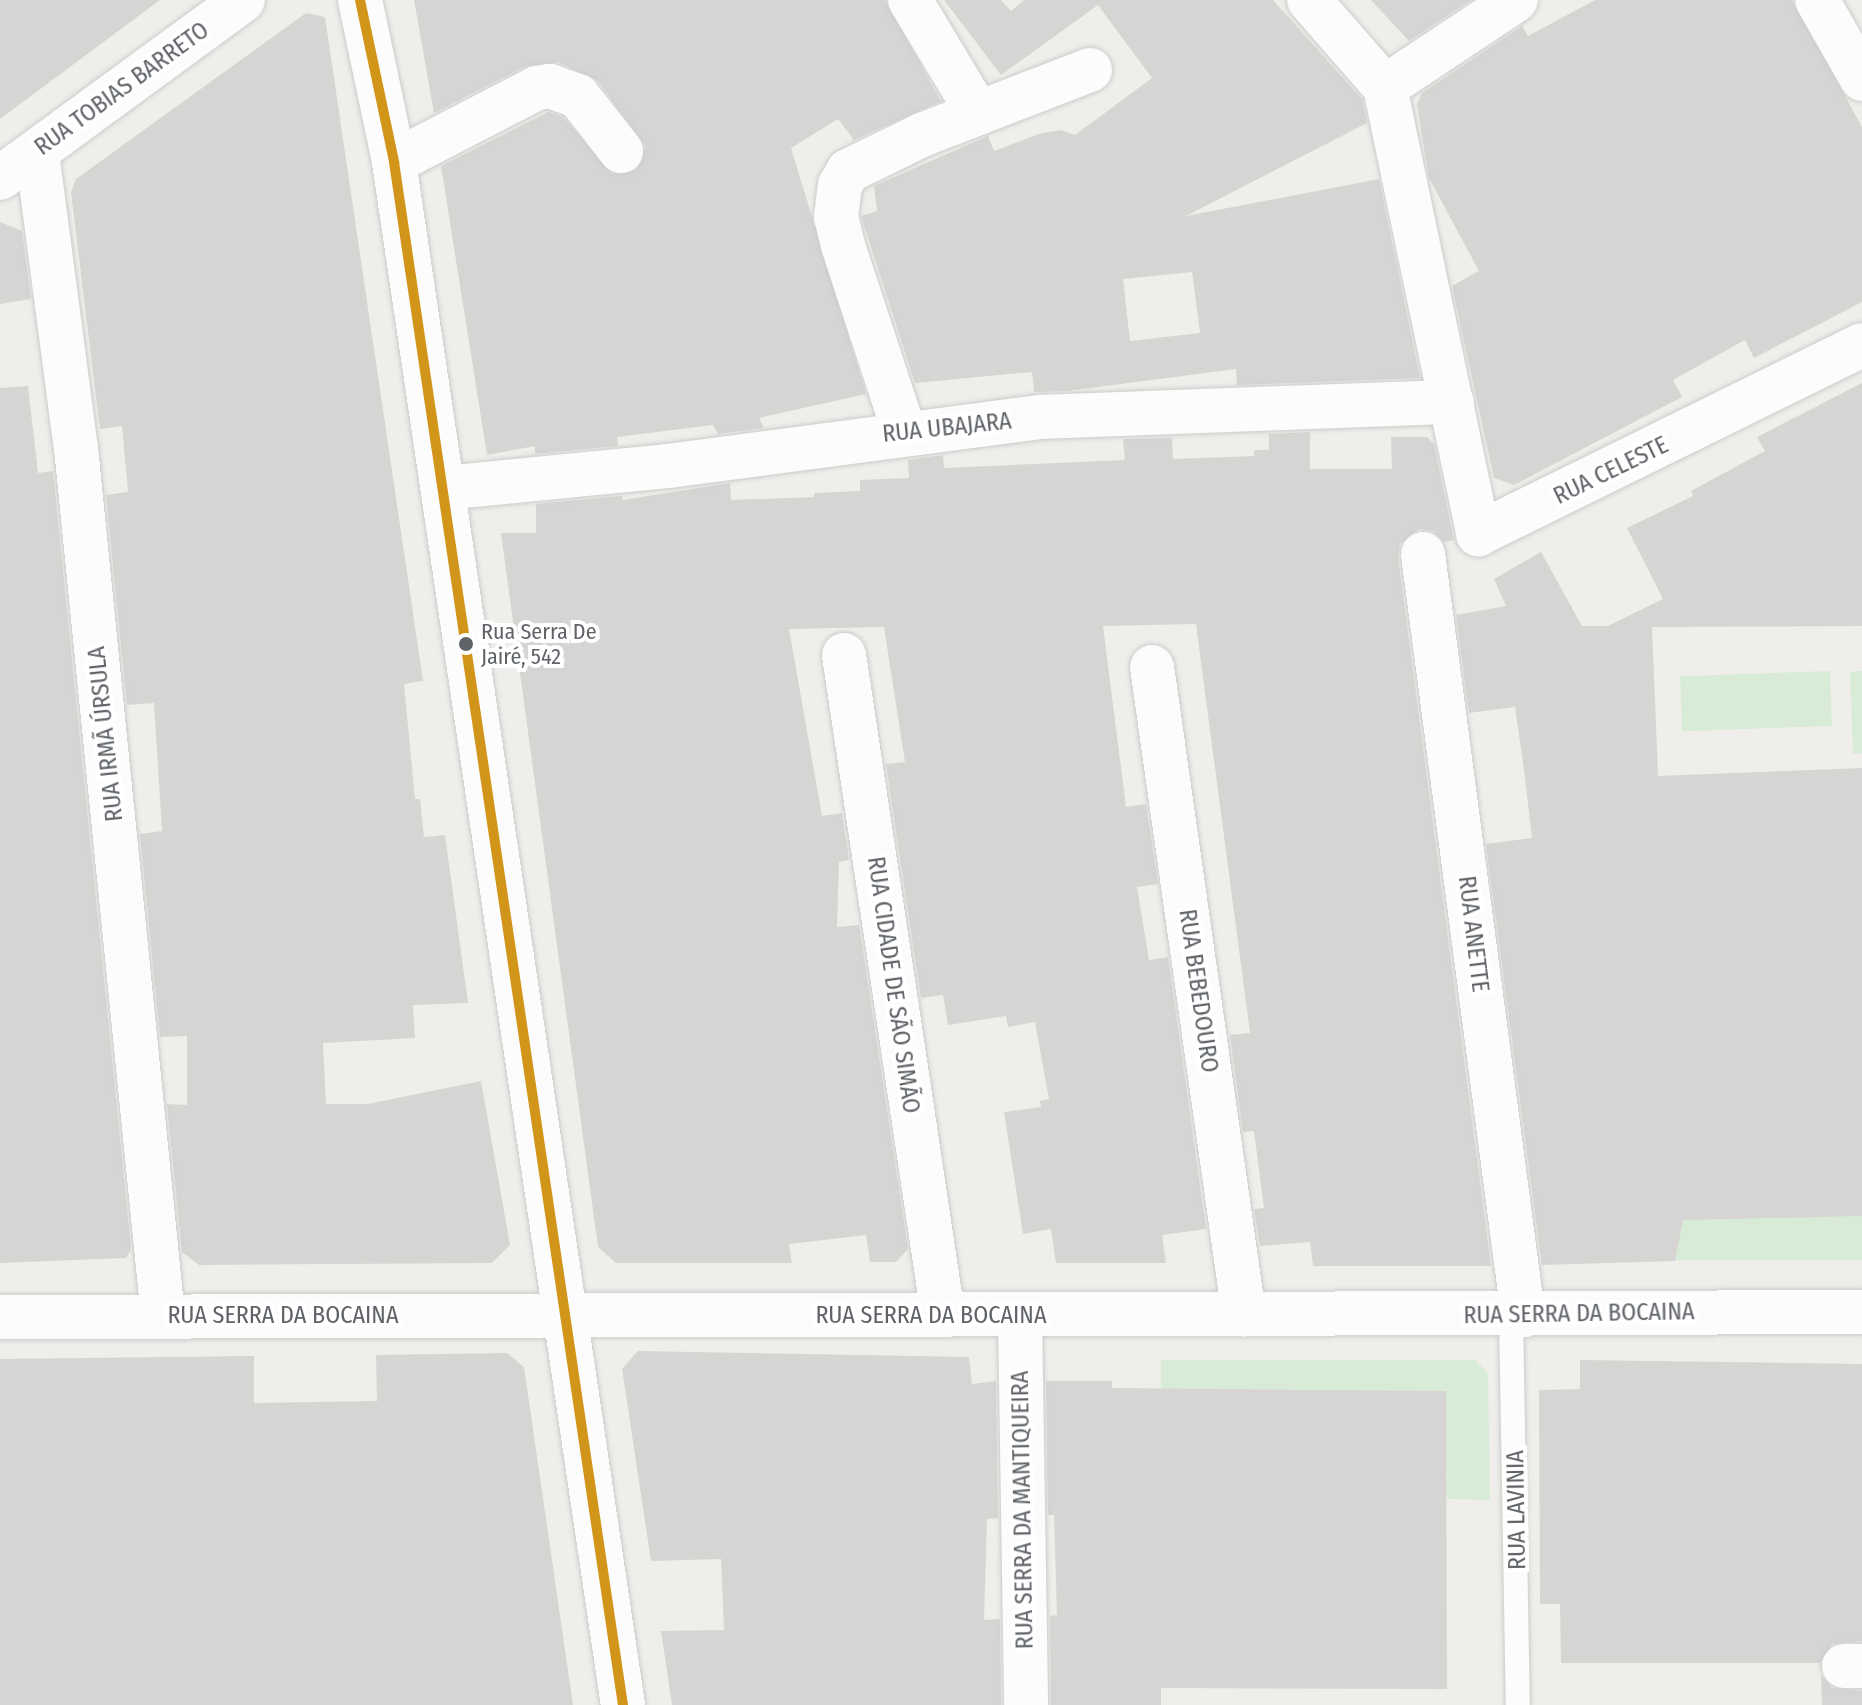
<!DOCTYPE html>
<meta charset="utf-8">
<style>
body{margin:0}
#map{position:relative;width:1862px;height:1705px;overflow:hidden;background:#efeeea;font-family:"Fira Sans Condensed",sans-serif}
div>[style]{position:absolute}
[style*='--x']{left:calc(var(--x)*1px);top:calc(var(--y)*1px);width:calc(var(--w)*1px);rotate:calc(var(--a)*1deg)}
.green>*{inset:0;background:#d8ebd6;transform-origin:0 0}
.building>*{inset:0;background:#d6d5d3}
.roads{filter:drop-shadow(0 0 2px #cbcccc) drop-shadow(0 0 2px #cbcccc)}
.service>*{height:24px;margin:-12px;padding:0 12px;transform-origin:12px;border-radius:12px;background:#fdfcfc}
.minor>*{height:44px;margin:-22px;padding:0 22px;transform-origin:22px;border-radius:22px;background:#fdfcfc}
.tertiary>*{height:44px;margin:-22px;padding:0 22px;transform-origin:22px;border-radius:22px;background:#fdfcfc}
.secondary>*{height:44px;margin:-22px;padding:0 22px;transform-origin:22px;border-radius:22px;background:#fdfcfc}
.bus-1>*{height:10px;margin:-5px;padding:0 5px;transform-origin:5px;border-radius:5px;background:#d1951a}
.dots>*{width:22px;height:22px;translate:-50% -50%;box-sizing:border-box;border:4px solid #fff;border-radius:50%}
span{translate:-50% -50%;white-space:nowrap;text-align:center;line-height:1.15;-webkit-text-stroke:8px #fff;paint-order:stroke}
.bus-label{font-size:22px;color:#5f6368}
.left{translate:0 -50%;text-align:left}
.street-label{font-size:24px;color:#5f6368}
</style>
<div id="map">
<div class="green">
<div style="left:1830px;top:671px;width:55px;height:150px;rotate:88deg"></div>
<div style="clip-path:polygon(1862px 671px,1862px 753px,1853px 754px,1850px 672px)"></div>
<div style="left:1862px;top:1216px;width:44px;height:188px;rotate:90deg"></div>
<div style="clip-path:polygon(1161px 1360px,1475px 1360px,1488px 1373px,1490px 1500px,1447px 1499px,1446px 1391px,1161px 1389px)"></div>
</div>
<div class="building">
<div style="clip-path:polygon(0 0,160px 0,0 119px)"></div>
<div style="clip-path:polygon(414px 0,885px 0,941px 101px,854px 140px,838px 119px,791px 148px,866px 394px,759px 418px,764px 428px,718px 434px,713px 425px,617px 437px,618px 446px,535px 454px,535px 446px,487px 455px,441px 166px,548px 112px,563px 117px,612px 174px,637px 170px,646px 147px,598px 81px,558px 62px,526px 66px,434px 113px)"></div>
<div style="clip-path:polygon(evenodd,944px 0,1001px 0,1011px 11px,1024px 0,1273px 0,1362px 99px,1367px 123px,1186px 216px,1379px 179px,1420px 378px,1237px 385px,1236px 369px,1067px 391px,1034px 392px,1032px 372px,915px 383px,861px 216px,877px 211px,874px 186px,988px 136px,994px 151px,1039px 134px,1061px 130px,1075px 135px,1152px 78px,1098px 5px,1001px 75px,944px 0,1192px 272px,1200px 333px,1130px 341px,1123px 279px,1192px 272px)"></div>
<div style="clip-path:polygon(1371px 0,1471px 0,1409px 41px)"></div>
<div style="clip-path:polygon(1595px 0,1792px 0,1862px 127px,1862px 302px,1754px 358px,1745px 340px,1673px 380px,1682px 397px,1514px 485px,1494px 478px,1452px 286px,1479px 271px,1429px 178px,1417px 105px,1422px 93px,1522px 26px,1528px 36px)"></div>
<div style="clip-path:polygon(306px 13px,325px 17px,423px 681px,404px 684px,415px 799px,420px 799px,424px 837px,445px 835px,468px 1003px,413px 1005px,415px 1038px,323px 1043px,326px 1104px,368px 1104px,481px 1081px,510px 1245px,492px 1263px,199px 1265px,182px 1252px,167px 1104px,187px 1105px,187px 1036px,160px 1037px,140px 834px,162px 831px,154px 703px,127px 705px,106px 495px,128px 492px,122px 426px,100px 429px,71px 192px,76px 179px)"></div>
<div style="clip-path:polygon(0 222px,22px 231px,31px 299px,0 304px)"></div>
<div style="clip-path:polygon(1862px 383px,1862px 626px,1652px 627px,1658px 776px,1862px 768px,1862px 1216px,1683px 1220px,1675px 1261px,1542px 1265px,1486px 844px,1532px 838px,1524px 770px,1515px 707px,1469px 713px,1456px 615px,1506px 606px,1494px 579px,1541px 552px,1582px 626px,1608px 626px,1663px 599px,1627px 528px,1693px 496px,1691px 491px,1765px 451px,1757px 437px)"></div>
<div style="clip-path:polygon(28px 386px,38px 473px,53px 471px,131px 1249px,126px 1258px,0 1263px,0 388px)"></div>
<div style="clip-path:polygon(1310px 432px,1310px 469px,1392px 469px,1391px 437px,1427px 437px,1434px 444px,1454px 540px,1444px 542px,1433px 531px,1419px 529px,1400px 544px,1398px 557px,1491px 1266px,1313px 1266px,1310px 1242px,1260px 1246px,1254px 1209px,1264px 1208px,1254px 1131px,1243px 1132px,1230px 1035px,1250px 1033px,1196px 624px,1103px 626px,1126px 807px,1146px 804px,1158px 884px,1137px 887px,1149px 960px,1168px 957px,1206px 1229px,1162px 1235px,1166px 1263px,1056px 1263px,1051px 1229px,1023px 1234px,1004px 1112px,1041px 1107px,1040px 1101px,1049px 1099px,1035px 1022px,1008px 1027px,1006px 1016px,948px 1025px,943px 995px,921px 998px,886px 764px,905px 762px,884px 627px,789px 629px,822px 816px,842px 813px,849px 860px,839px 862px,837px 927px,859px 925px,908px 1249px,896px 1262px,870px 1262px,866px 1235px,789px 1244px,792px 1263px,616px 1263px,598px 1247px,501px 533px,536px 533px,536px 504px,622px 496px,623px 500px,730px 483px,731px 500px,814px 497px,814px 493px,860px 491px,860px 480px,909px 478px,908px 460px,943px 455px,944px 468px,1125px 460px,1123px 439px,1172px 438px,1173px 459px,1254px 456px,1254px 450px,1269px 450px,1269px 434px)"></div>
<div style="clip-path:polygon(638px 1351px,969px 1357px,972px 1384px,996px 1381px,998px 1518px,987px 1519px,984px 1620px,1000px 1619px,1001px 1705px,672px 1705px,661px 1631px,724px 1630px,721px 1559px,651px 1561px,622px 1369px)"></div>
<div style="clip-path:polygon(507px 1353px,524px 1367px,573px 1705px,0 1705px,0 1359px,254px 1356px,254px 1403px,377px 1401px,376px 1355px)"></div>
<div style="clip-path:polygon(1580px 1360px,1862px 1364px,1862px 1641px,1832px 1644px,1820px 1663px,1561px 1663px,1560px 1604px,1540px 1604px,1539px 1390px,1580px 1389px)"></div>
<div style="clip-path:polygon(1046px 1381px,1112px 1381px,1112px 1388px,1446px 1391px,1447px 1689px,1161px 1688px,1161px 1705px,1051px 1705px,1050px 1616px,1057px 1615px,1054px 1515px,1048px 1515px)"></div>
<div style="clip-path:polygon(1821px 1676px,1832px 1688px,1862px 1691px,1862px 1705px,1822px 1705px)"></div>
</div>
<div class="roads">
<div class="service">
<div style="--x:1511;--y:1315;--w:390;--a:89"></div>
</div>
<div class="minor">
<div style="--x:910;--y:0;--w:132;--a:59"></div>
<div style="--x:1309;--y:0;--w:116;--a:48.9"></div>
<div style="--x:1385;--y:87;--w:457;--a:78.2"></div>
<div style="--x:1478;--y:534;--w:428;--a:-26.2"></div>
<div style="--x:1817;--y:0;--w:91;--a:60.3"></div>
<div style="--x:1385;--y:87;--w:157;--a:-33.6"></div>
<div style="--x:37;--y:153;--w:298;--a:82.5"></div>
<div style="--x:76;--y:448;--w:872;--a:84.28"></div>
<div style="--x:394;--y:162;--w:161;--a:-27.4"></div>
<div style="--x:537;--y:88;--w:13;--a:-9"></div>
<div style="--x:550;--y:86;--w:30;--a:20"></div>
<div style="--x:578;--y:96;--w:70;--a:52"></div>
<div style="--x:904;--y:431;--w:196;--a:-108.2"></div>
<div style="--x:843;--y:245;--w:29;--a:-104"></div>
<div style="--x:836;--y:217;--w:32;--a:-83"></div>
<div style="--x:840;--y:185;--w:16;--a:-60"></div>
<div style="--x:848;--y:171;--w:85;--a:-26"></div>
<div style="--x:924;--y:134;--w:178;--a:-21.1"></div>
<div style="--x:444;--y:488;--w:225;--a:-5.6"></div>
<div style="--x:668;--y:466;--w:375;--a:-7.5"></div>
<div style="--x:1040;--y:417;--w:412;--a:-2.1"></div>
<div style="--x:1423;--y:554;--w:768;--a:82.51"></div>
<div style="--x:844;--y:655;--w:667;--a:81.47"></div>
<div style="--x:1152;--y:667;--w:654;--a:81.92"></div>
<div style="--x:1020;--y:1316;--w:389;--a:89.1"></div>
<div style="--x:1844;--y:1666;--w:18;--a:0"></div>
</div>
<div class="tertiary">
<div style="--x:360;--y:0;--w:166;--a:78.1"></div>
<div style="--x:394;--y:162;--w:1560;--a:81.56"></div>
<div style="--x:0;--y:1317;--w:1862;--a:-0.15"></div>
</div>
<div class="secondary">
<div style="--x:0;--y:178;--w:301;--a:-36.2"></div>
</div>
</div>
<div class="bus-1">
<div style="--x:360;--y:0;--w:166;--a:78.1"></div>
<div style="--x:394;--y:162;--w:1560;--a:81.56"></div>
</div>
<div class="dots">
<div style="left:466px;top:644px;background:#5f6368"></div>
</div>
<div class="bus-label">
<span class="left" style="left:481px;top:644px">Rua Serra De<br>Jairé, 542</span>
</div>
<div class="street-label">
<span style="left:122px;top:89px;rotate:-36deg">RUA TOBIAS BARRETO</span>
<span style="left:947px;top:428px;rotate:-6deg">RUA UBAJARA</span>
<span style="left:1611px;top:471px;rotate:-26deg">RUA CELESTE</span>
<span style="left:106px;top:734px;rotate:-96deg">RUA IRMÃ ÚRSULA</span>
<span style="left:1473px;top:934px;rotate:83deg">RUA ANETTE</span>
<span style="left:893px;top:985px;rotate:82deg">RUA CIDADE DE SÃO SIMÃO</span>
<span style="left:1198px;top:991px;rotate:82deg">RUA BEBEDOURO</span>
<span style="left:1579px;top:1314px;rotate:-1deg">RUA SERRA DA BOCAINA</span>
<span style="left:283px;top:1316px">RUA SERRA DA BOCAINA</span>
<span style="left:931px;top:1316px">RUA SERRA DA BOCAINA</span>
<span style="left:1023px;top:1510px;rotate:-91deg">RUA SERRA DA MANTIQUEIRA</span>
<span style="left:1517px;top:1510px;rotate:-91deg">RUA LAVINIA</span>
</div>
</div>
